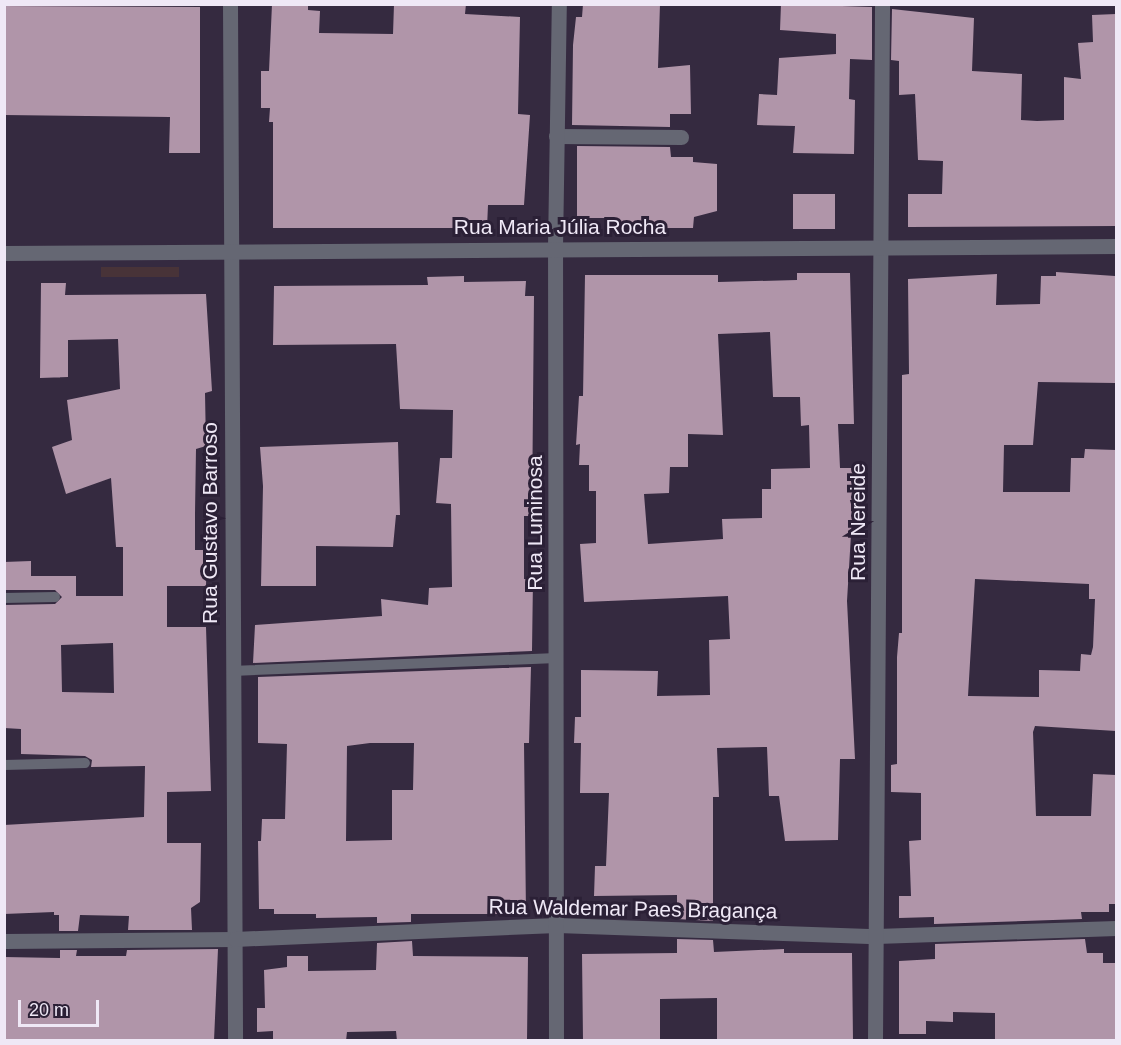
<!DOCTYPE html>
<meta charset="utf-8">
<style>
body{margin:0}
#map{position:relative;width:1121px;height:1045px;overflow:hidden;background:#352a40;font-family:Helvetica,sans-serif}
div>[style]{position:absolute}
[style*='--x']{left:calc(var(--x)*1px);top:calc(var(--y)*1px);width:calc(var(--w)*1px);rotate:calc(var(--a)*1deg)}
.green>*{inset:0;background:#483338;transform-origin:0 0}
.building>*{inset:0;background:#b095a9;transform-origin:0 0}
.service>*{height:10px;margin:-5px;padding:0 5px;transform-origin:5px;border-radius:5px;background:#656773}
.minor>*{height:15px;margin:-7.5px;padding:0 7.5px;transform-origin:7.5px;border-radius:7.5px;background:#656773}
.tertiary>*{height:15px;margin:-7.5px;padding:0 7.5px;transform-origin:7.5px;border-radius:7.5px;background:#656773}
span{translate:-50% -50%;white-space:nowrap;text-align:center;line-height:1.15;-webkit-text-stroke:6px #2b2036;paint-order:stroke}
.street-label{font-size:21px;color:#efe8f6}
.frame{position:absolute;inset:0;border:6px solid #efe8f6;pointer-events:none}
.scale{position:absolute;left:18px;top:1000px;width:81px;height:27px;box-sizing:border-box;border:3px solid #efe8f6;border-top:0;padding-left:8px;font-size:18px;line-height:21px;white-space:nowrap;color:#efe8f6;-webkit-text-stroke:4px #2b2036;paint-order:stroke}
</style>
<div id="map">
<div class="green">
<div style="left:179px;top:267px;width:10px;height:78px;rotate:90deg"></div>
</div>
<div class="building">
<div style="clip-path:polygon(272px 4px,308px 4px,308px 10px,320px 11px,319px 33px,393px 34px,394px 4px,466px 4px,465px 14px,520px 17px,518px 114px,530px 115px,524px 205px,488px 205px,487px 228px,273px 228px,273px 122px,269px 122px,270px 108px,261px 108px,261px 71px,269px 71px)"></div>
<div style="clip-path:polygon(583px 4px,660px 4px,658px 68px,690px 65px,691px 114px,670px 114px,670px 127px,572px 125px,573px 45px,576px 17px,582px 17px)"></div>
<div style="clip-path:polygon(781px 4px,872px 7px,872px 60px,850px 59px,849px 99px,855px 100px,854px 154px,793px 153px,795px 126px,757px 125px,759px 94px,777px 95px,779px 58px,836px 54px,836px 34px,780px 30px)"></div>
<div style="clip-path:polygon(4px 6px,200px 7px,200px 153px,169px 153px,170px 117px,4px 115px)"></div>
<div style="clip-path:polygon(892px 9px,974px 18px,972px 71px,1022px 74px,1021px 120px,1037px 121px,1064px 120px,1064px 77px,1081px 79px,1078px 43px,1093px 42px,1092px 15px,1116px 14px,1116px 226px,908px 227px,908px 194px,942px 194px,943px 161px,918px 160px,915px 94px,899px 95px,899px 61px,891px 60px)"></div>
<div style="clip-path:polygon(577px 146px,670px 147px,671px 157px,693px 157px,693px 162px,717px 164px,717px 211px,694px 217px,693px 228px,616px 228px,616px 218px,577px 218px)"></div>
<div style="left:793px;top:194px;width:42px;height:35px"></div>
<div style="clip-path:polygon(evenodd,1056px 272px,1115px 276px,1116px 383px,1038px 382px,1033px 445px,1004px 445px,1003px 492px,1070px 492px,1071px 458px,1084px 458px,1085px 449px,1116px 450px,1116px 731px,1035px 726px,1033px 732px,1036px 816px,1091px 816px,1093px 774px,1116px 775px,1116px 904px,1109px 904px,1109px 912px,1081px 912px,1082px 919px,934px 924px,934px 917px,899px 918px,899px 896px,911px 896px,909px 841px,921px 840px,921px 793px,891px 792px,891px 765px,897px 764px,897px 657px,899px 633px,902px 633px,902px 375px,909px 374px,908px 279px,997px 274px,996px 305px,1040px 304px,1041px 276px,1056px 276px,1056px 272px,975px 579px,1089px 584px,1089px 599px,1095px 599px,1093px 647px,1091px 655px,1081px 654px,1080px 671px,1039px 670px,1039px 697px,968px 696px,975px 579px)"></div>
<div style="clip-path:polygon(evenodd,797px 273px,850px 273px,854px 424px,838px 424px,840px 468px,855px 468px,847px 601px,855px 759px,840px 759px,838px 840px,785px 841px,779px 796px,769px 796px,767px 747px,717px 748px,719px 797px,713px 797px,713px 921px,677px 919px,677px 895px,594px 896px,595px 866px,606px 866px,609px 793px,580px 793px,581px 743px,574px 743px,575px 717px,581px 717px,581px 670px,658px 671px,657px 696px,710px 695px,709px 640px,730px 639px,728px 596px,584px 602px,580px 544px,596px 543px,596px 491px,589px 491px,589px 465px,579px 465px,580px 444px,576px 445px,579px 396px,583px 396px,585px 275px,718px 275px,718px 282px,797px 280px,797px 273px,770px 332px,773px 397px,800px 397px,801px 426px,809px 425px,810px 468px,771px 469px,771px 489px,762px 489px,762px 518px,722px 519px,723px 539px,648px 544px,644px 494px,669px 493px,670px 467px,688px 467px,688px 434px,723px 435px,718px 334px,770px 332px)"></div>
<div style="clip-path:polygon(464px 276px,464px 282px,526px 281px,525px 296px,534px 296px,532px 516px,524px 516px,524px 579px,533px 579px,532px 651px,253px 663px,255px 625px,382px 616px,381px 599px,428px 605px,429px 588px,452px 587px,451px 504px,436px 503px,440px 458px,452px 458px,453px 410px,400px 409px,396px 344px,273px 345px,274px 286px,428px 285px,427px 277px)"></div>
<div style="clip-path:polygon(evenodd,41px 283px,66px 283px,65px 295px,206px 294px,212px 391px,205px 393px,206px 446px,196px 449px,195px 514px,195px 550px,207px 550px,206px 586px,167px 586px,167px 627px,206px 627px,211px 791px,167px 792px,167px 843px,201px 843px,200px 902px,191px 908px,192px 930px,128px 930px,129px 916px,80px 915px,78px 931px,59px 931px,59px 915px,54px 915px,54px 912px,4px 914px,4px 825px,144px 817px,145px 766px,91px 767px,92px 760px,85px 756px,21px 754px,21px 729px,4px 728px,4px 605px,55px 604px,62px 597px,55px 590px,4px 590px,4px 562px,31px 561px,31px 576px,76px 576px,76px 596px,123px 596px,123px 547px,116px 547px,111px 478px,66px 494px,52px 447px,72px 440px,67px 400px,120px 389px,118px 339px,68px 340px,68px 377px,40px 378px,41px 283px,113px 643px,114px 693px,62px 692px,61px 645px,113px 643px)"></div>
<div style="clip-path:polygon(398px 442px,400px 515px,396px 515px,393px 547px,316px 546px,316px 586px,261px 586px,263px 486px,260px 447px)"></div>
<div style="clip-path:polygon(evenodd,531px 667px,529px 743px,524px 743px,526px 914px,411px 914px,411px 922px,377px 923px,377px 917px,316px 918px,316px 914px,274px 914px,274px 909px,259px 909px,258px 841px,261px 841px,262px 819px,285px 819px,287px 744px,258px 743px,258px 677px,531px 667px,370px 743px,414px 743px,413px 790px,392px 790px,392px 840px,346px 841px,347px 746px,370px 743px)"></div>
<div style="clip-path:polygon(677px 939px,713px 940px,714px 952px,784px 949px,784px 953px,852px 953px,853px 1041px,717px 1041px,717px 998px,660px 999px,660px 1041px,583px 1041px,582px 954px,677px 953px)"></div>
<div style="clip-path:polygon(1085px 939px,1087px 953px,1103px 953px,1103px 963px,1116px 963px,1116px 1041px,995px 1041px,995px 1013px,953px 1012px,953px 1022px,926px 1021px,926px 1034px,899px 1034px,899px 961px,935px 959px,935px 944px)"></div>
<div style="clip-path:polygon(412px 941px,413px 956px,528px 957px,527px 1041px,397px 1041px,396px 1031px,347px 1032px,346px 1041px,273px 1041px,273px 1031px,257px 1032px,257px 1008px,265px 1008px,264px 970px,287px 967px,287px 956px,308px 956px,308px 971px,376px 970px,377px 943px)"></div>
<div style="clip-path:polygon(218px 949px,214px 1041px,4px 1039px,4px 957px,60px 958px,60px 950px,77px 950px,76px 956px,126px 956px,127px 950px)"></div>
</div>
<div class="service">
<div style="--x:4;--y:598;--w:51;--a:-1.1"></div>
<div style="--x:232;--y:671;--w:325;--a:-2.3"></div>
<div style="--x:4;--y:765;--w:81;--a:-1.4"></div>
</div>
<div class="minor">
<div style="--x:230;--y:4;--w:1036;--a:89.72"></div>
<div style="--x:556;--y:136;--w:125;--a:0.5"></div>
<div style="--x:4;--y:941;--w:231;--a:-0.5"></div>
<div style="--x:235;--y:939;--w:322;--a:-2.5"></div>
<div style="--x:557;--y:925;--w:319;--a:2"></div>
<div style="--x:876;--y:936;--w:240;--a:-1.9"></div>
<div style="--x:556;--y:1040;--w:792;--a:-90.07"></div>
<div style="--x:555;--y:248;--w:244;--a:-89.1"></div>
<div style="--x:875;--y:1040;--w:1036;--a:-89.61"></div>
</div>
<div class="tertiary">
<div style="--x:4;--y:253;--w:1112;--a:-0.36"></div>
</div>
<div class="street-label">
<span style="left:560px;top:227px">Rua Maria Júlia Rocha</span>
<span style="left:858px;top:522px;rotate:-90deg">Rua Nereide</span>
<span style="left:210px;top:523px;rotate:-90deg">Rua Gustavo Barroso</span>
<span style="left:535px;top:523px;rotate:-90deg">Rua Luminosa</span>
<span style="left:633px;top:909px;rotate:1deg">Rua Waldemar Paes Bragança</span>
</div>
<div class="frame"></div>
<div class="scale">20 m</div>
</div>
